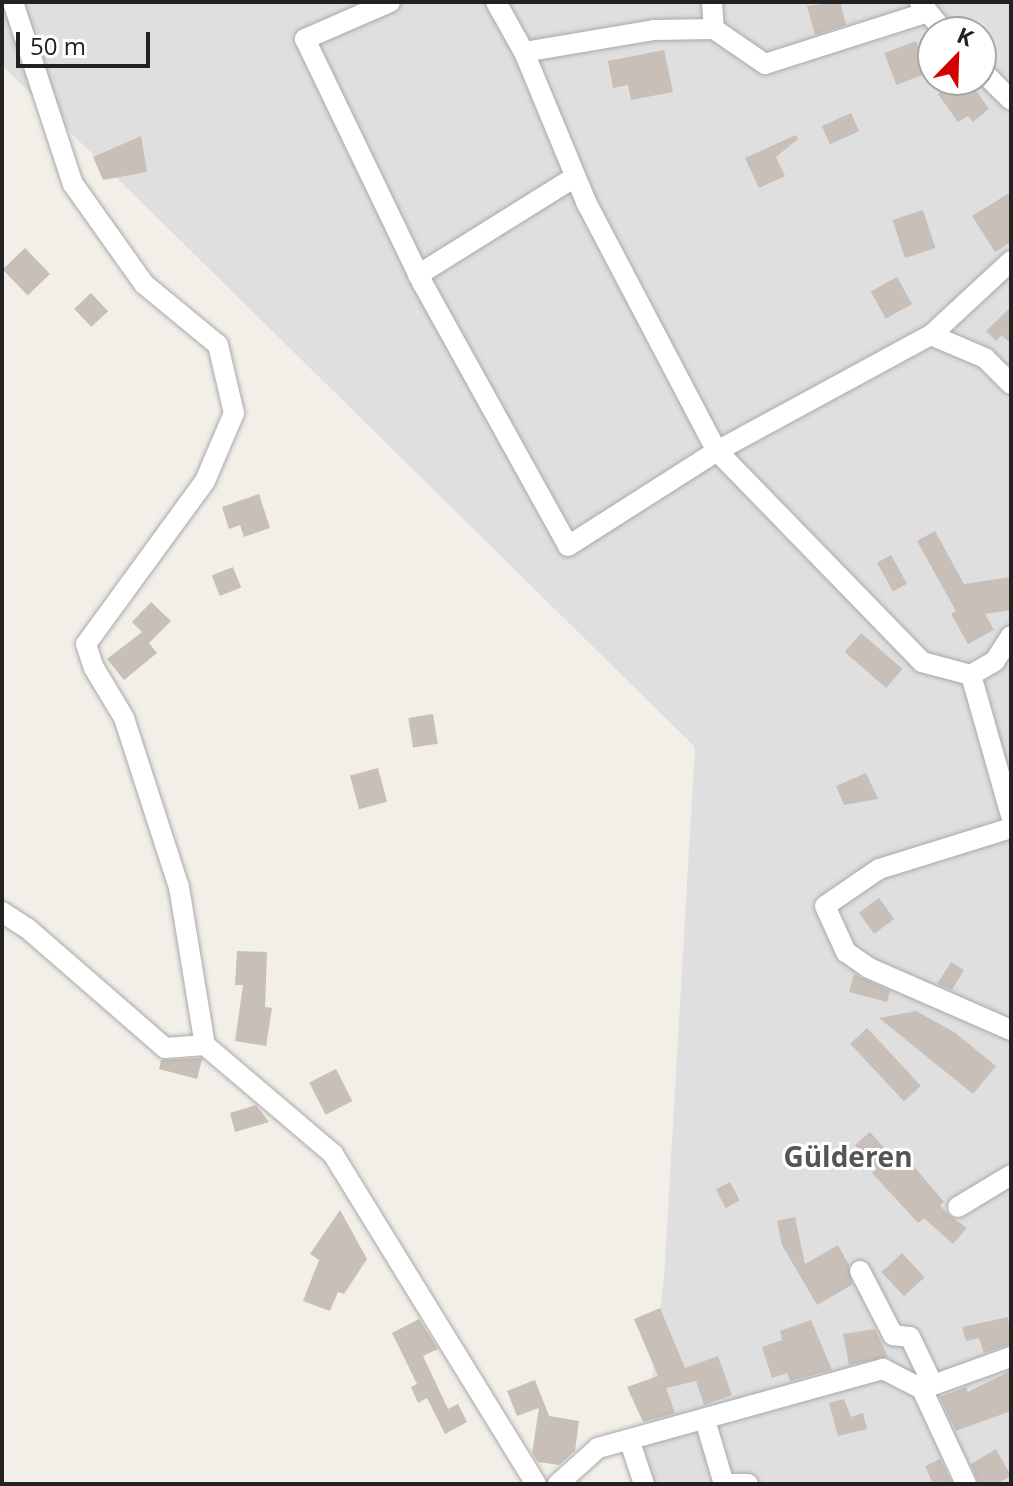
<!DOCTYPE html>
<meta charset="utf-8">
<style>
body{margin:0}
#map{position:relative;width:1013px;height:1486px;overflow:hidden;background:#f2efe9;font-family:"Open Sans",sans-serif}
div>[style]{position:absolute}
[style*='--x']{left:calc(var(--x)*1px);top:calc(var(--y)*1px);width:calc(var(--w)*1px);rotate:calc(var(--a)*1deg)}
.residential>*{inset:0;background:#e0dfdf}
.building>*{inset:0;background:#c7bfb8;transform-origin:0 0}
.roads{filter:drop-shadow(0 0 2px #a9a9a9) drop-shadow(0 0 2px #a9a9a9)}
.minor>*{height:20px;margin:-10px;padding:0 10px;transform-origin:10px;border-radius:10px;background:#fff}
span{translate:-50% -50%;white-space:nowrap;text-align:center;line-height:1.15;-webkit-text-stroke:6px #fff;paint-order:stroke}
.quarter-label{font-size:28px;color:#555;font-weight:700}
.frame{position:absolute;inset:0;border:4px solid #222;pointer-events:none}
.north{position:absolute;left:917px;top:16px;width:80px;height:80px;box-sizing:border-box;background:#fff;border:2px solid #a7a7a7;border-radius:50%;rotate:23deg;font-size:22px;font-weight:700;line-height:32px;text-align:center;color:#222}
.north::after{content:'';display:block;margin:auto;width:28px;height:36px;background:#d40000;clip-path:polygon(50% 0,100% 100%,50% 72%,0 100%)}
.scale{position:absolute;left:16px;top:32px;width:134px;height:36px;box-sizing:border-box;border:4px solid #222;border-top:0;padding-left:10px;font-size:24px;line-height:28px;white-space:nowrap;color:#222;-webkit-text-stroke:6px #fff;paint-order:stroke}
</style>
<div id="map">
<div class="residential">
<div style="clip-path:polygon(evenodd,2px 2px,1011px 2px,1011px 1484px,639px 1484px,664px 1278px,695px 747px,2px 65px,2px 2px,933px 32px,981px 32px,981px 80px,933px 80px,933px 32px)"></div>
</div>
<div class="building">
<div style="clip-path:polygon(840px 2px,846px 25px,815px 35px,807px 6px)"></div>
<div style="left:916px;top:41px;width:34px;height:34px;rotate:69deg"></div>
<div style="clip-path:polygon(664px 50px,673px 92px,631px 100px,628px 85px,613px 88px,608px 61px)"></div>
<div style="clip-path:polygon(956px 80px,969px 80px,989px 109px,973px 122px,968px 116px,958px 122px,938px 94px)"></div>
<div style="left:851px;top:113px;width:20px;height:32px;rotate:66deg"></div>
<div style="clip-path:polygon(796px 135px,798px 139px,776px 157px,785px 176px,759px 188px,745px 158px)"></div>
<div style="clip-path:polygon(141px 136px,147px 172px,103px 180px,93px 157px)"></div>
<div style="clip-path:polygon(1011px 192px,1011px 242px,995px 252px,972px 216px)"></div>
<div style="left:923px;top:210px;width:40px;height:32px;rotate:72deg"></div>
<div style="left:25px;top:248px;width:36px;height:31px;rotate:46deg"></div>
<div style="left:897px;top:277px;width:31px;height:30px;rotate:61deg"></div>
<div style="left:91px;top:293px;width:25px;height:23px;rotate:47deg"></div>
<div style="clip-path:polygon(1011px 307px,1011px 344px,1002px 335px,996px 341px,986px 331px)"></div>
<div style="clip-path:polygon(259px 494px,270px 528px,244px 537px,240px 525px,229px 529px,222px 507px)"></div>
<div style="clip-path:polygon(935px 531px,964px 584px,1011px 577px,1011px 610px,985px 614px,994px 630px,968px 644px,951px 614px,956px 611px,917px 541px)"></div>
<div style="left:891px;top:555px;width:33px;height:16px;rotate:61deg"></div>
<div style="left:233px;top:567px;width:22px;height:23px;rotate:68deg"></div>
<div style="clip-path:polygon(151px 602px,171px 621px,149px 643px,157px 653px,124px 680px,107px 659px,142px 632px,132px 622px)"></div>
<div style="left:861px;top:633px;width:55px;height:25px;rotate:41deg"></div>
<div style="left:433px;top:714px;width:30px;height:25px;rotate:81deg"></div>
<div style="left:378px;top:768px;width:35px;height:29px;rotate:75deg"></div>
<div style="clip-path:polygon(866px 773px,878px 799px,844px 805px,836px 786px)"></div>
<div style="left:879px;top:898px;width:26px;height:25px;rotate:54deg"></div>
<div style="clip-path:polygon(237px 951px,267px 952px,265px 1007px,272px 1008px,266px 1046px,235px 1041px,243px 985px,235px 985px)"></div>
<div style="clip-path:polygon(951px 962px,964px 970px,952px 990px,937px 984px)"></div>
<div style="clip-path:polygon(854px 974px,890px 991px,887px 1002px,849px 992px)"></div>
<div style="clip-path:polygon(916px 1011px,954px 1032px,996px 1066px,973px 1094px,879px 1018px)"></div>
<div style="left:867px;top:1028px;width:79px;height:23px;rotate:47deg"></div>
<div style="clip-path:polygon(161px 1060px,201px 1058px,202px 1060px,197px 1079px,159px 1069px)"></div>
<div style="left:336px;top:1069px;width:36px;height:30px;rotate:63deg"></div>
<div style="clip-path:polygon(256px 1105px,269px 1122px,235px 1132px,230px 1113px)"></div>
<div style="clip-path:polygon(870px 1132px,892px 1157px,900px 1150px,944px 1202px,940px 1205px,947px 1214px,967px 1228px,953px 1244px,924px 1218px,918px 1223px,872px 1173px,877px 1169px,855px 1145px)"></div>
<div style="left:730px;top:1182px;width:21px;height:16px;rotate:62deg"></div>
<div style="clip-path:polygon(340px 1210px,367px 1259px,344px 1294px,338px 1292px,330px 1311px,303px 1301px,319px 1260px,310px 1254px)"></div>
<div style="clip-path:polygon(795px 1217px,805px 1264px,838px 1245px,849px 1265px,852px 1285px,817px 1305px,782px 1245px,777px 1221px)"></div>
<div style="left:902px;top:1253px;width:33px;height:28px;rotate:47deg"></div>
<div style="clip-path:polygon(660px 1308px,685px 1368px,718px 1356px,732px 1395px,704px 1405px,696px 1381px,666px 1388px,675px 1413px,643px 1422px,627px 1387px,658px 1376px,634px 1319px)"></div>
<div style="clip-path:polygon(1008px 1317px,1011px 1344px,984px 1353px,979px 1338px,966px 1341px,962px 1327px)"></div>
<div style="clip-path:polygon(419px 1319px,438px 1349px,423px 1356px,448px 1409px,458px 1404px,467px 1422px,445px 1434px,427px 1398px,418px 1403px,411px 1387px,417px 1384px,392px 1333px)"></div>
<div style="clip-path:polygon(811px 1320px,832px 1370px,790px 1381px,787px 1373px,772px 1378px,762px 1347px,782px 1340px,780px 1331px)"></div>
<div style="clip-path:polygon(875px 1329px,888px 1357px,849px 1365px,843px 1334px)"></div>
<div style="clip-path:polygon(1010px 1371px,1011px 1411px,956px 1431px,940px 1397px,966px 1387px,968px 1392px)"></div>
<div style="clip-path:polygon(535px 1380px,549px 1416px,579px 1421px,575px 1451px,559px 1465px,538px 1462px,532px 1453px,539px 1408px,517px 1416px,507px 1391px)"></div>
<div style="clip-path:polygon(844px 1399px,851px 1417px,863px 1413px,867px 1429px,838px 1436px,829px 1403px)"></div>
<div style="clip-path:polygon(996px 1449px,1011px 1476px,996px 1484px,979px 1484px,971px 1464px)"></div>
<div style="clip-path:polygon(940px 1459px,952px 1484px,933px 1484px,925px 1466px)"></div>
</div>
<div class="roads">
<div class="minor">
<div style="--x:13;--y:2;--w:192;--a:71.8"></div>
<div style="--x:73;--y:184;--w:123;--a:54.6"></div>
<div style="--x:144;--y:284;--w:96;--a:39.5"></div>
<div style="--x:218;--y:345;--w:70;--a:76.8"></div>
<div style="--x:234;--y:413;--w:74;--a:113.1"></div>
<div style="--x:205;--y:481;--w:202;--a:126.1"></div>
<div style="--x:86;--y:644;--w:25;--a:72"></div>
<div style="--x:94;--y:668;--w:58;--a:59"></div>
<div style="--x:124;--y:718;--w:178;--a:72"></div>
<div style="--x:179;--y:887;--w:160;--a:80.7"></div>
<div style="--x:205;--y:1045;--w:168;--a:40.4"></div>
<div style="--x:333;--y:1154;--w:387;--a:58.4"></div>
<div style="--x:390;--y:2;--w:93;--a:156.5"></div>
<div style="--x:305;--y:39;--w:272;--a:64.3"></div>
<div style="--x:423;--y:284;--w:299;--a:61"></div>
<div style="--x:568;--y:546;--w:177;--a:-32.5"></div>
<div style="--x:717;--y:451;--w:243;--a:-28.5"></div>
<div style="--x:496;--y:2;--w:57;--a:60.8"></div>
<div style="--x:524;--y:52;--w:162;--a:67.5"></div>
<div style="--x:586;--y:202;--w:281;--a:62.3"></div>
<div style="--x:717;--y:451;--w:294;--a:45.8"></div>
<div style="--x:922;--y:662;--w:51;--a:14.9"></div>
<div style="--x:712;--y:2;--w:27;--a:86"></div>
<div style="--x:920;--y:2;--w:38;--a:51"></div>
<div style="--x:524;--y:52;--w:132;--a:-9.6"></div>
<div style="--x:654;--y:30;--w:60;--a:-1"></div>
<div style="--x:714;--y:29;--w:62;--a:34.5"></div>
<div style="--x:765;--y:64;--w:168;--a:-17.7"></div>
<div style="--x:981;--y:70;--w:42;--a:45"></div>
<div style="--x:1011;--y:261;--w:109;--a:137.2"></div>
<div style="--x:931;--y:335;--w:59;--a:23.1"></div>
<div style="--x:985;--y:358;--w:37;--a:45"></div>
<div style="--x:418;--y:275;--w:185;--a:-32"></div>
<div style="--x:1011;--y:636;--w:30;--a:123"></div>
<div style="--x:995;--y:661;--w:28;--a:150"></div>
<div style="--x:971;--y:675;--w:146;--a:74.1"></div>
<div style="--x:1011;--y:828;--w:138;--a:162.7"></div>
<div style="--x:879;--y:869;--w:65;--a:145.6"></div>
<div style="--x:825;--y:906;--w:51;--a:65.5"></div>
<div style="--x:846;--y:952;--w:28;--a:35"></div>
<div style="--x:869;--y:968;--w:155;--a:23.6"></div>
<div style="--x:2;--y:912;--w:30;--a:33"></div>
<div style="--x:27;--y:928;--w:183;--a:41"></div>
<div style="--x:165;--y:1048;--w:40;--a:-4.3"></div>
<div style="--x:958;--y:1207;--w:62;--a:-31.1"></div>
<div style="--x:860;--y:1271;--w:72;--a:62.7"></div>
<div style="--x:893;--y:1335;--w:17;--a:7"></div>
<div style="--x:910;--y:1337;--w:53;--a:64.4"></div>
<div style="--x:922;--y:1389;--w:105;--a:65.1"></div>
<div style="--x:705;--y:1420;--w:67;--a:73.5"></div>
<div style="--x:630;--y:1442;--w:44;--a:71.6"></div>
<div style="--x:558;--y:1484;--w:54;--a:-42"></div>
<div style="--x:598;--y:1448;--w:296;--a:-15.5"></div>
<div style="--x:883;--y:1369;--w:44;--a:27.1"></div>
<div style="--x:922;--y:1389;--w:95;--a:-19.8"></div>
<div style="--x:728;--y:1484;--w:20;--a:0"></div>
</div>
</div>
<div class="quarter-label">
<span style="left:848px;top:1156px">Gülderen</span>
</div>
<div class="frame"></div>
<div class="north">K</div>
<div class="scale">50 m</div>
</div>
